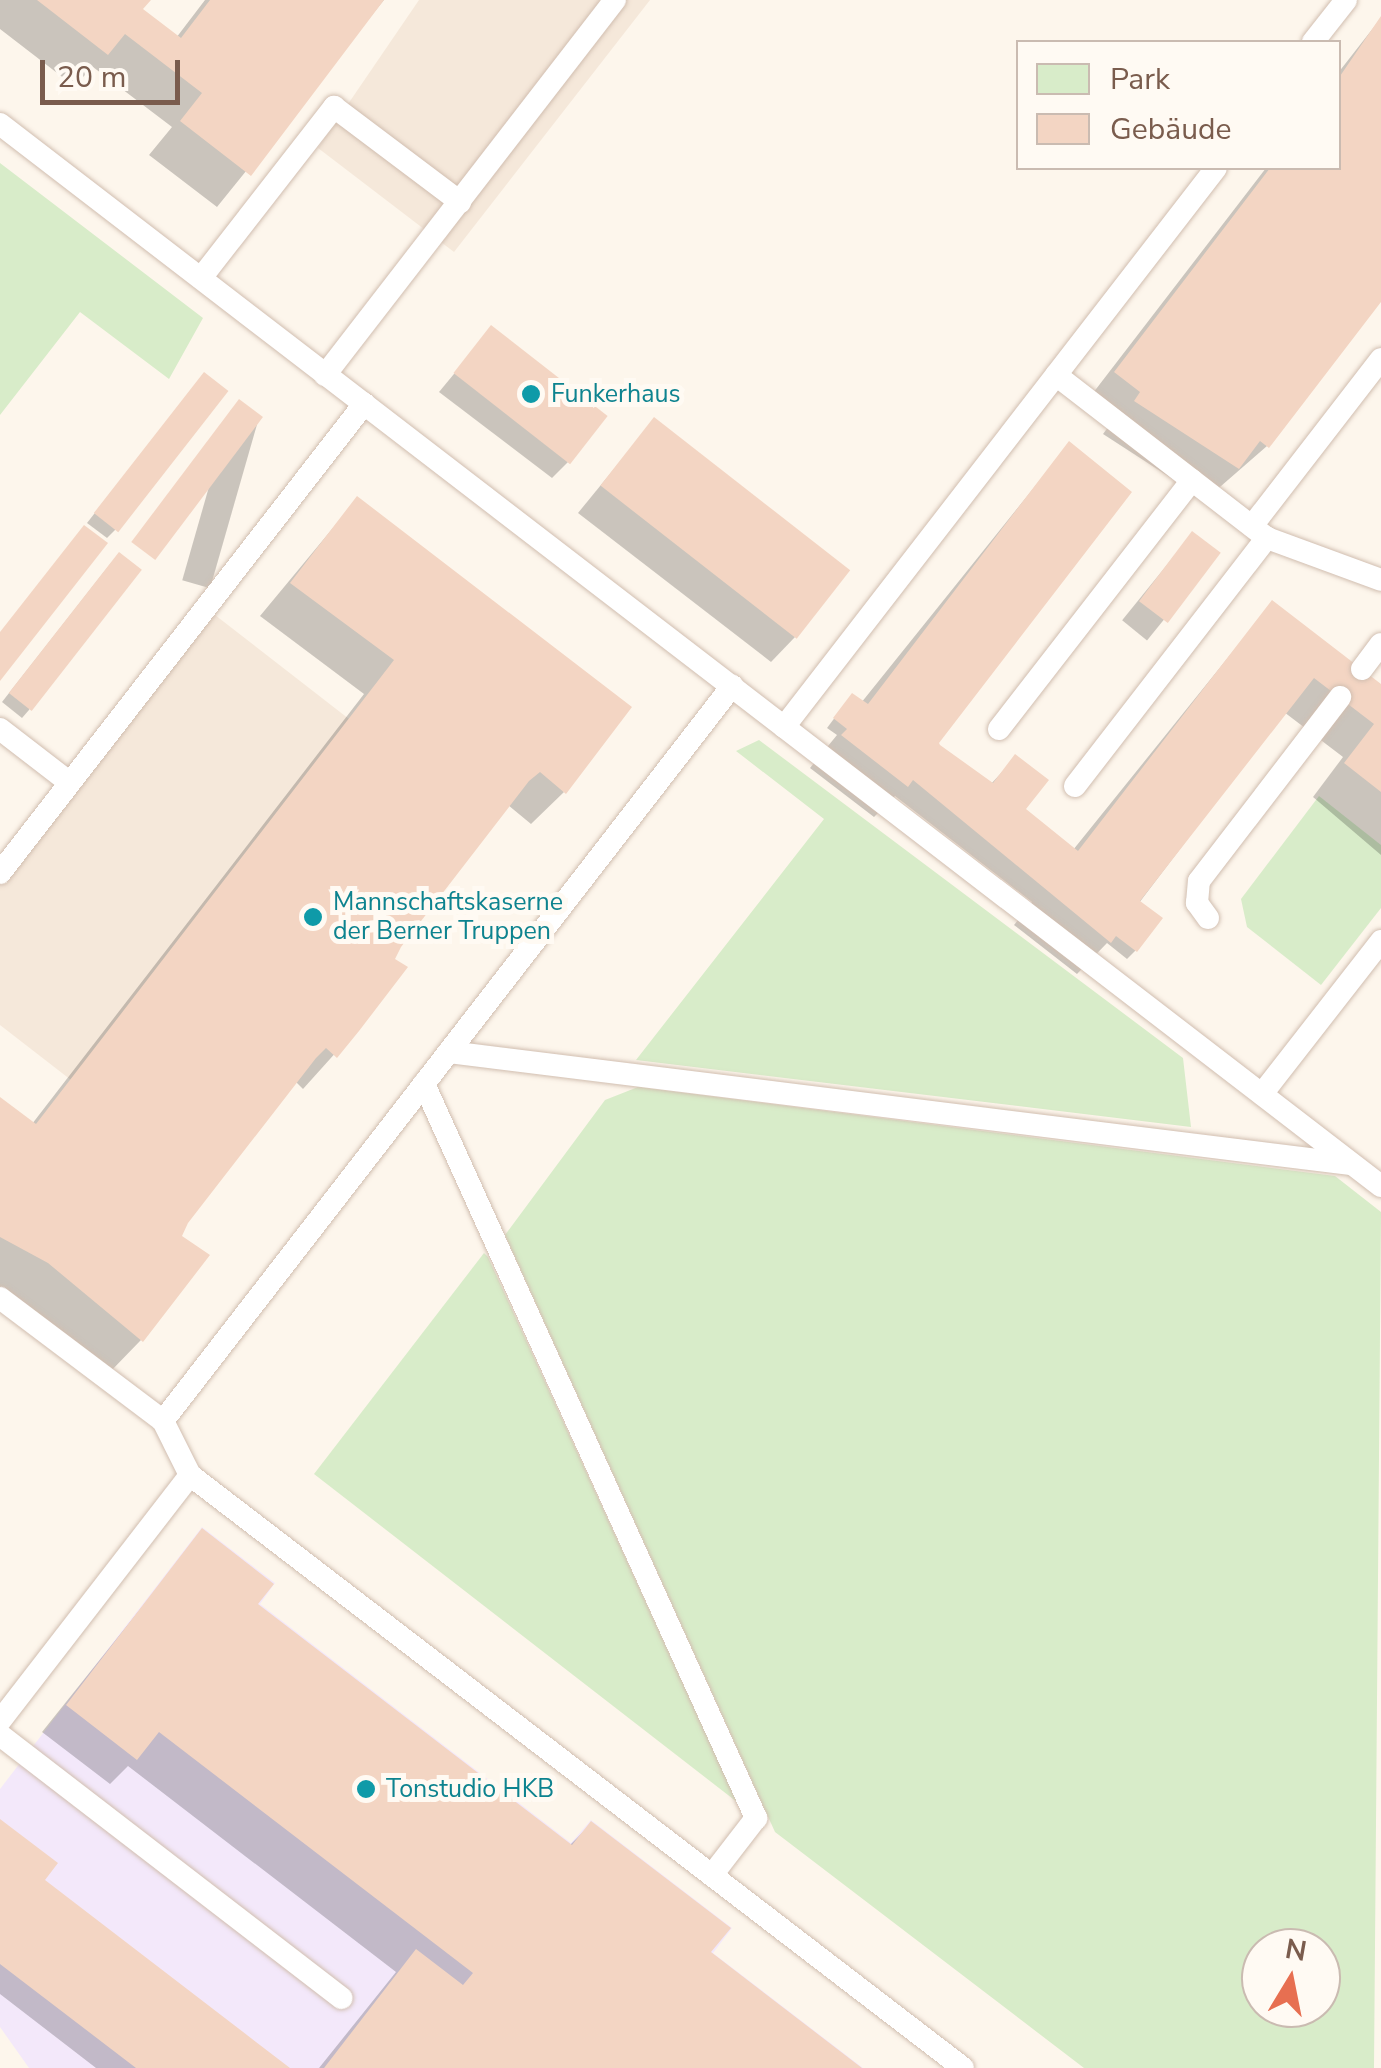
<!DOCTYPE html>
<meta charset="utf-8">
<style>
body{margin:0}
#map{position:relative;width:1381px;height:2068px;overflow:hidden;background:#fdf6ec;font-family:"Nunito Sans",sans-serif}
div>[style]{position:absolute}
[style*='--x']{left:calc(var(--x)*1px);top:calc(var(--y)*1px);width:calc(var(--w)*1px);rotate:calc(var(--a)*1deg)}
.residential>*{inset:0;background:#f5e8da}
.education>*{inset:0;background:#f3e8fa}
.green>*{inset:0;background:#d8ecc9}
.shadow>*{inset:0;background:#0003;transform-origin:0 0}
.building>*{inset:0;background:#f3d5c3;transform-origin:0 0}
.roads{filter:drop-shadow(0 0 2px #d1beb0) drop-shadow(0 0 2px #d1beb0)}
.service>*{height:22px;margin:-11px;padding:0 11px;transform-origin:11px;border-radius:11px;background:#fff}
.dots>*{width:28px;height:28px;translate:-50% -50%;box-sizing:border-box;border:5px solid #fffaf3;border-radius:50%}
span{translate:-50% -50%;white-space:nowrap;text-align:center;line-height:1.15;-webkit-text-stroke:10px #fffaf3;paint-order:stroke}
.culture-label{font-size:25px;color:#0d838f}
.left{translate:0 -50%;text-align:left}
.legend{position:absolute;left:1016px;top:40px;width:325px;height:130px;box-sizing:border-box;background:#fffaf3;border:2px solid #cabbb1;margin:0;padding:12px 18px;list-style:none;font-size:30px;color:#7a5c4d}
.legend li{display:flex;align-items:center;gap:20px;height:50px}
.legend b{width:50px;border:2px solid #cabbb1}
.north{position:absolute;left:1241px;top:1928px;width:100px;height:100px;box-sizing:border-box;background:#fffaf3;border:2px solid #cabbb1;border-radius:50%;rotate:10deg;font-size:28px;font-weight:700;line-height:40px;text-align:center;color:#7a5c4d}
.north::after{content:'';display:block;margin:auto;width:35px;height:45px;background:#e76f51;clip-path:polygon(50% 0,100% 100%,50% 72%,0 100%)}
.scale{position:absolute;left:40px;top:60px;width:140px;height:45px;box-sizing:border-box;border:5px solid #7a5c4d;border-top:0;padding-left:12px;font-size:30px;line-height:35px;white-space:nowrap;color:#7a5c4d;-webkit-text-stroke:8px #fffaf3;paint-order:stroke}
</style>
<div id="map">
<div class="residential">
<div style="clip-path:polygon(419px 0,650px 0,454px 252px,318px 148px)"></div>
<div style="clip-path:polygon(206px 608px,349px 719px,71px 1080px,0 1025px,0 874px)"></div>
</div>
<div class="education">
<div style="clip-path:polygon(202px 1527px,275px 1583px,260px 1604px,571px 1843px,591px 1820px,732px 1928px,713px 1953px,863px 2068px,29px 2068px,0 2027px,0 1789px)"></div>
</div>
<div class="green">
<div style="clip-path:polygon(0 163px,203px 318px,169px 379px,80px 312px,0 415px)"></div>
<div style="clip-path:polygon(759px 740px,1183px 1058px,1191px 1127px,636px 1060px,824px 819px,736px 751px)"></div>
<div style="clip-path:polygon(1319px 796px,1381px 845px,1381px 908px,1321px 985px,1247px 927px,1241px 899px)"></div>
<div style="clip-path:polygon(evenodd,638px 1087px,1335px 1176px,1381px 1212px,1374px 2068px,1084px 2068px,775px 1832px,505px 1235px,605px 1100px,638px 1087px,1261px 1948px,1321px 1948px,1321px 2008px,1261px 2008px,1261px 1948px)"></div>
<div style="clip-path:polygon(484px 1253px,488px 1257px,737px 1802px,314px 1474px)"></div>
</div>
<div class="shadow">
<div style="clip-path:polygon(0 0,148px 0,140px 10px,176px 38px,205px 0,384px 0,217px 207px,149px 155px,172px 127px,93px 67px,74px 86px,0 29px)"></div>
<div style="clip-path:polygon(1381px 18px,1381px 298px,1267px 446px,1205px 500px,1103px 434px,1109px 426px,1083px 406px,1266px 168px,1338px 168px,1338px 73px)"></div>
<div style="clip-path:polygon(492px 328px,569px 461px,552px 478px,439px 392px)"></div>
<div style="clip-path:polygon(196px 384px,115px 530px,107px 538px,87px 523px)"></div>
<div style="left:231px;top:410px;width:29px;height:177px;rotate:16deg"></div>
<div style="clip-path:polygon(654px 420px,796px 636px,771px 662px,578px 513px)"></div>
<div style="clip-path:polygon(1069px 444px,937px 745px,990px 785px,1015px 758px,1023px 809px,1073px 850px,1272px 603px,1381px 687px,1381px 855px,1313px 797px,1343px 757px,1284px 712px,1139px 903px,1159px 919px,1135px 951px,1127px 959px,1107px 943px,1077px 974px,1014px 925px,1032px 902px,895px 796px,874px 817px,810px 768px,837px 735px,827px 728px,845px 704px,861px 703px)"></div>
<div style="clip-path:polygon(357px 499px,564px 792px,531px 824px,508px 805px,399px 946px,357px 1029px,303px 1089px,295px 1081px,186px 1222px,141px 1340px,109px 1373px,0 1289px,0 1099px,32px 1124px,364px 694px,260px 616px)"></div>
<div style="left:1192px;top:534px;width:32px;height:111px;rotate:39deg"></div>
<div style="clip-path:polygon(111px 563px,29px 710px,22px 718px,2px 702px)"></div>
<div style="clip-path:polygon(202px 1532px,254px 1605px,569px 1846px,591px 1824px,708px 1953px,858px 2068px,319px 2068px,396px 1972px,128px 1766px,110px 1784px,42px 1732px)"></div>
<div style="clip-path:polygon(0 1822px,35px 1889px,286px 2068px,96px 2068px,0 1994px)"></div>
</div>
<div class="building">
<div style="clip-path:polygon(37px 0,151px 0,143px 9px,181px 38px,210px 0,384px 0,251px 176px,180px 121px,202px 93px,125px 34px,108px 55px)"></div>
<div style="clip-path:polygon(1381px 16px,1381px 302px,1269px 448px,1260px 441px,1239px 469px,1134px 401px,1140px 392px,1114px 372px,1270px 168px,1338px 168px,1338px 79px)"></div>
<div style="left:491px;top:325px;width:148px;height:61px;rotate:38deg"></div>
<div style="left:204px;top:372px;width:31px;height:179px;rotate:38deg"></div>
<div style="left:239px;top:399px;width:30px;height:179px;rotate:37deg"></div>
<div style="left:654px;top:417px;width:249px;height:87px;rotate:38deg"></div>
<div style="clip-path:polygon(1069px 441px,1132px 492px,939px 743px,940px 745px,993px 783px,1015px 754px,1049px 780px,1026px 809px,1078px 851px,1272px 600px,1381px 684px,1381px 792px,1344px 763px,1374px 724px,1314px 678px,1140px 901px,1163px 918px,1137px 952px,1116px 936px,1111px 943px,913px 780px,908px 787px,841px 735px,847px 729px,833px 718px,852px 693px,868px 704px)"></div>
<div style="clip-path:polygon(357px 496px,632px 707px,566px 794px,540px 772px,529px 781px,401px 947px,395px 959px,408px 967px,359px 1031px,337px 1058px,326px 1048px,316px 1058px,188px 1223px,182px 1236px,210px 1255px,143px 1342px,48px 1263px,0 1237px,0 1097px,36px 1124px,394px 660px,290px 583px)"></div>
<div style="clip-path:polygon(84px 525px,108px 543px,0 681px,0 632px)"></div>
<div style="left:1192px;top:531px;width:36px;height:88px;rotate:37deg"></div>
<div style="left:119px;top:552px;width:29px;height:179px;rotate:38deg"></div>
<div style="clip-path:polygon(202px 1528px,274px 1584px,258px 1604px,572px 1845px,591px 1821px,731px 1928px,711px 1952px,862px 2068px,324px 2068px,416px 1949px,463px 1985px,473px 1973px,159px 1732px,137px 1760px,66px 1705px)"></div>
<div style="clip-path:polygon(0 1819px,58px 1863px,45px 1880px,290px 2068px,136px 2068px,0 1964px)"></div>
</div>
<div class="roads">
<div class="service">
<div style="--x:1313;--y:42;--w:53;--a:-51.8"></div>
<div style="--x:0;--y:124;--w:1742;--a:37.56"></div>
<div style="--x:201;--y:278;--w:217;--a:-52.1"></div>
<div style="--x:334;--y:107;--w:158;--a:37"></div>
<div style="--x:325;--y:375;--w:474;--a:-52.3"></div>
<div style="--x:1056;--y:375;--w:267;--a:37.7"></div>
<div style="--x:1267;--y:538;--w:121;--a:20.2"></div>
<div style="--x:1252;--y:526;--w:211;--a:-52.3"></div>
<div style="--x:1362;--y:669;--w:31;--a:-53"></div>
<div style="--x:784;--y:727;--w:706;--a:-52.3"></div>
<div style="--x:0;--y:729;--w:88;--a:37.6"></div>
<div style="--x:999;--y:729;--w:315;--a:-52.2"></div>
<div style="--x:1075;--y:786;--w:314;--a:-52.3"></div>
<div style="--x:0;--y:873;--w:594;--a:-52.18"></div>
<div style="--x:1208;--y:918;--w:19;--a:-126"></div>
<div style="--x:1197;--y:903;--w:22;--a:-85"></div>
<div style="--x:1199;--y:881;--w:232;--a:-52.5"></div>
<div style="--x:449;--y:1052;--w:907;--a:7.09"></div>
<div style="--x:424;--y:1084;--w:806;--a:65.66"></div>
<div style="--x:756;--y:1818;--w:72;--a:127.7"></div>
<div style="--x:1262;--y:1094;--w:194;--a:-52.1"></div>
<div style="--x:0;--y:1298;--w:204;--a:37"></div>
<div style="--x:163;--y:1421;--w:60;--a:63.4"></div>
<div style="--x:190;--y:1475;--w:974;--a:37.49"></div>
<div style="--x:163;--y:1421;--w:930;--a:-52.25"></div>
<div style="--x:0;--y:1721;--w:311;--a:-52.3"></div>
<div style="--x:0;--y:1735;--w:431;--a:37.6"></div>
</div>
</div>
<div class="dots">
<div style="left:531px;top:394px;background:#0f9aa8"></div>
<div style="left:313px;top:917px;background:#0f9aa8"></div>
<div style="left:366px;top:1789px;background:#0f9aa8"></div>
</div>
<div class="culture-label">
<span class="left" style="left:551px;top:394px">Funkerhaus</span>
<span class="left" style="left:333px;top:917px">Mannschaftskaserne<br>der Berner Truppen</span>
<span class="left" style="left:386px;top:1789px">Tonstudio HKB</span>
</div>
<ul class="legend">
<li><b style="height:28px;background:#d8ecc9"></b>Park</li>
<li><b style="height:28px;background:#f3d5c3"></b>Gebäude</li>
</ul>
<div class="north">N</div>
<div class="scale">20 m</div>
</div>
